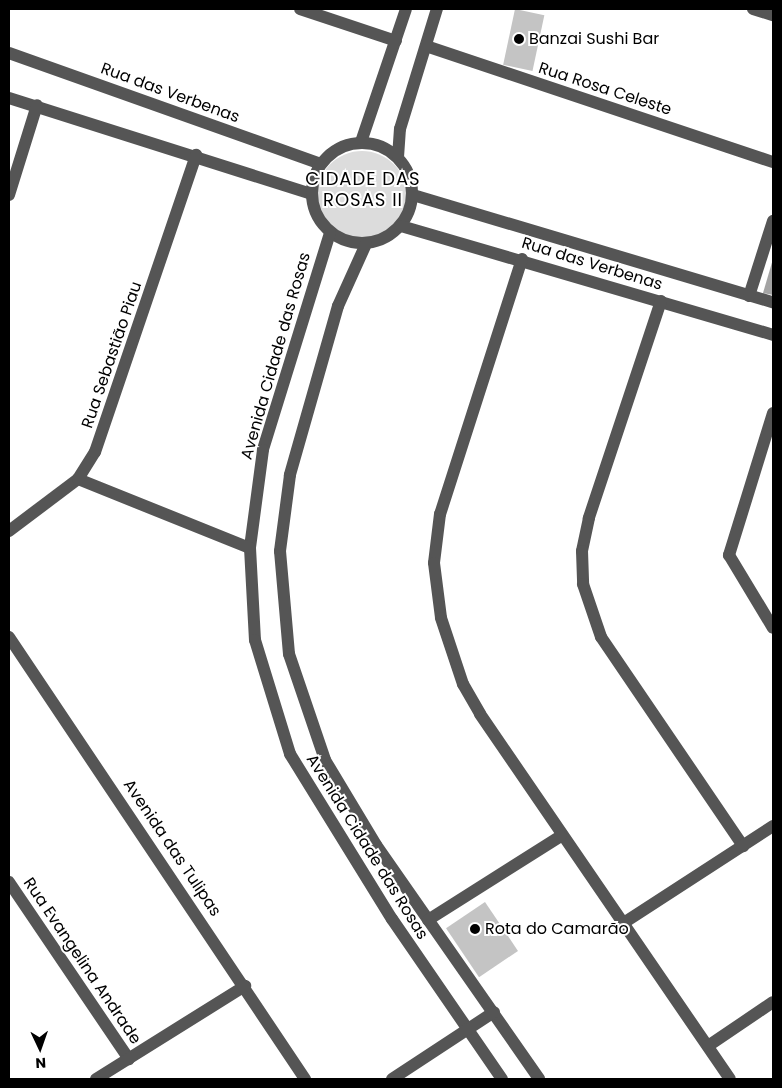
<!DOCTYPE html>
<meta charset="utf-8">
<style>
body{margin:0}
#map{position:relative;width:782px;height:1088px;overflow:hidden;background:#fff;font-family:Poppins,sans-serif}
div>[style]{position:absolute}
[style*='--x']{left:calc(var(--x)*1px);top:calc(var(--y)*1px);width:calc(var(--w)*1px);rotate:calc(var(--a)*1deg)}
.green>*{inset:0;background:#dcdcdc}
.round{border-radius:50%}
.water>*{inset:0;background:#a3a3a3}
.building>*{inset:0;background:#c4c4c4;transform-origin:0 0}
.minor>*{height:12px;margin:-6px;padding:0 6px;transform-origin:6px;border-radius:6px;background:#555}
.minor>.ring{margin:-6px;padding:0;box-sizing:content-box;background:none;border:12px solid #555;border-radius:50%}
.dots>*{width:14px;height:14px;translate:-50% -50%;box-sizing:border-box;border:2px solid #fff;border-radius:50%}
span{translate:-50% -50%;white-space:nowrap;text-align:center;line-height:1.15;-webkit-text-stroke:4px #fff;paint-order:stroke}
.poi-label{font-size:16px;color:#000}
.left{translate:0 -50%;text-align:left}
.street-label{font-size:16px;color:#000}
.neighbourhood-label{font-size:18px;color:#000;letter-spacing:1px}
.frame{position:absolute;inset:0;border:10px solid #000;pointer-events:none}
.north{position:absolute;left:15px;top:1023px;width:50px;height:50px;-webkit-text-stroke:4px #fff;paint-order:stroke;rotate:177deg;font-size:14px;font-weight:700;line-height:20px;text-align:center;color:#000}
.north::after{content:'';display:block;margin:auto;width:18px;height:22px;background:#000;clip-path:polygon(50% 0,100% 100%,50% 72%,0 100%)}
</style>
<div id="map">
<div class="green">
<div class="round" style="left:317px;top:151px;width:90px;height:90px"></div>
</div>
<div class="water">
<div style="clip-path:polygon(773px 259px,773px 295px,763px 293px)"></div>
</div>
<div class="building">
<div style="left:515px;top:9px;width:30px;height:57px;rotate:12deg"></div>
<div style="left:485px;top:902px;width:59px;height:47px;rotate:56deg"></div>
</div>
<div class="minor">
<div style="--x:300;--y:9;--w:101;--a:18.4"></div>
<div style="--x:753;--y:9;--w:21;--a:17"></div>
<div style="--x:426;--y:46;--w:366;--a:18.5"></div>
<div style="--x:9;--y:53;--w:330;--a:19.6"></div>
<div style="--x:9;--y:98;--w:317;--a:17.6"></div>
<div style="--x:361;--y:142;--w:140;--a:-71.3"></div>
<div class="ring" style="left:312px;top:143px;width:88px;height:88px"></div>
<div style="--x:398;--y:157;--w:28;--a:-86"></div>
<div style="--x:400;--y:129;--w:126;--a:-72.9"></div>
<div style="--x:9;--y:195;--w:94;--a:-72.7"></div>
<div style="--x:413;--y:195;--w:376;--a:16.6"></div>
<div style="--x:401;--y:226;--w:388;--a:16.3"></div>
<div style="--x:330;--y:233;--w:227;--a:107.2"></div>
<div style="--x:263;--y:450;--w:99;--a:97.6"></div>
<div style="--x:250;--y:548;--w:92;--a:86.9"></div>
<div style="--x:255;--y:640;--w:119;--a:72.9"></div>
<div style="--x:290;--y:754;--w:194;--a:58.3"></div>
<div style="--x:392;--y:919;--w:194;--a:55.5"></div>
<div style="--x:366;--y:244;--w:68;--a:114.3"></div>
<div style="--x:338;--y:306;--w:176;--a:105.9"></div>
<div style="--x:290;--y:475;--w:77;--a:97.5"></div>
<div style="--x:280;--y:551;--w:103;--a:85"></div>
<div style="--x:289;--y:654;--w:112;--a:71.2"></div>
<div style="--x:325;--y:760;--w:99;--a:59"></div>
<div style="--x:376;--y:845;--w:285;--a:55.1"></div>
<div style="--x:522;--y:259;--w:268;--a:107.8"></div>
<div style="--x:440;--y:514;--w:49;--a:97"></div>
<div style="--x:434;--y:563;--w:55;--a:82.7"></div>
<div style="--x:441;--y:618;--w:70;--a:71.6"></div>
<div style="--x:463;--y:684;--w:34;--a:60"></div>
<div style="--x:480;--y:714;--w:442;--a:55.6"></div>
<div style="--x:749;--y:296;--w:79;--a:-72.3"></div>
<div style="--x:661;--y:301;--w:229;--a:108.4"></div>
<div style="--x:589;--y:518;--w:34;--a:102"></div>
<div style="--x:582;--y:551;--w:33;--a:88"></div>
<div style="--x:583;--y:584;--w:56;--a:71.2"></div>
<div style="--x:601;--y:637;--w:253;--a:55.8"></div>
<div style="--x:773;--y:413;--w:149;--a:107.2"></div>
<div style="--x:729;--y:555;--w:85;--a:58.9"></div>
<div style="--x:78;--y:479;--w:185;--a:21.9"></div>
<div style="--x:9;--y:531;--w:86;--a:-37"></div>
<div style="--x:78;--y:479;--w:32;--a:-58"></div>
<div style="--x:95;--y:452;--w:314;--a:-71.2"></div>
<div style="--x:9;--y:637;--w:532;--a:56.19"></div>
<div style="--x:9;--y:882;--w:214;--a:55.9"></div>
<div style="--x:428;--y:920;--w:157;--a:-32.3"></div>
<div style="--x:622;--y:924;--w:180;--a:-33"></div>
<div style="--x:708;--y:1046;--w:78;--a:-34.1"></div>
<div style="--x:96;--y:1079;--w:176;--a:-32"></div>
<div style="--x:392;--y:1079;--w:122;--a:-33.3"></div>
</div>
<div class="dots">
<div style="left:519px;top:39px;background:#000"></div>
<div style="left:475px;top:929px;background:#000"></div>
</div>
<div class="poi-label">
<span class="left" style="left:529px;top:39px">Banzai Sushi Bar</span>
<span class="left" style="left:485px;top:929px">Rota do Camarão</span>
</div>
<div class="street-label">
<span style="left:605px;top:89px;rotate:18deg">Rua Rosa Celeste</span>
<span style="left:170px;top:93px;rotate:20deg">Rua das Verbenas</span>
<span style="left:592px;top:264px;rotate:17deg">Rua das Verbenas</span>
<span style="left:112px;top:355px;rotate:-71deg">Rua Sebastião Piau</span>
<span style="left:276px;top:356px;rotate:-74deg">Avenida Cidade das Rosas</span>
<span style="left:367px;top:847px;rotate:58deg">Avenida Cidade das Rosas</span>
<span style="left:172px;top:848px;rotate:56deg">Avenida das Tulipas</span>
<span style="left:82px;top:961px;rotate:56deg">Rua Evangelina Andrade</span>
</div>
<div class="neighbourhood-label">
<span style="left:363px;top:190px">CIDADE DAS<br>ROSAS II</span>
</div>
<div class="frame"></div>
<div class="north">N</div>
</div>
